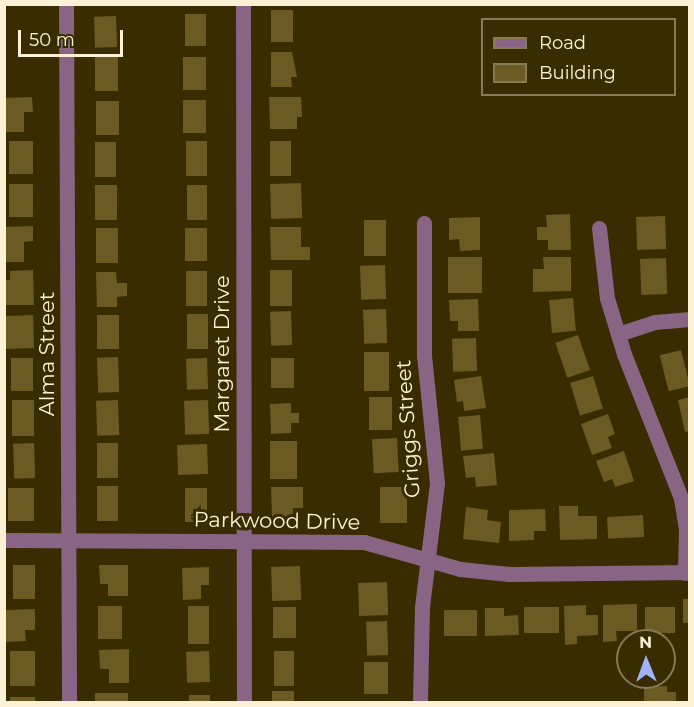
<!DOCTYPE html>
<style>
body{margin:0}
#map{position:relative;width:694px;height:707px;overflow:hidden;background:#392c00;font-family:Montserrat,sans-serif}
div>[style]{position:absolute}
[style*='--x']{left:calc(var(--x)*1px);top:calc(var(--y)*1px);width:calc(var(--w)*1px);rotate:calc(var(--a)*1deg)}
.building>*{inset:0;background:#6b5a22;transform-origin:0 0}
.minor>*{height:15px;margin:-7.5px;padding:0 7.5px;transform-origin:7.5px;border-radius:7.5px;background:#8a6484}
span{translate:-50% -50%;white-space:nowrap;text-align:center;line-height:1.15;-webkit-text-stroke:6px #392c00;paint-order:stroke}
.street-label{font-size:21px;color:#fbf2d5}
.frame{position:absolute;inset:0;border:6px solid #fbf2d5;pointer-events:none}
.legend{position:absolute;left:481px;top:18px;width:195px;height:78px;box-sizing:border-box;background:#392c00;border:2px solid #877b55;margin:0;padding:8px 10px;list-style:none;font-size:18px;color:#fbf2d5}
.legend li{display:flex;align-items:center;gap:12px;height:30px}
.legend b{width:30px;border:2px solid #877b55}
.north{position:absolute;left:616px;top:629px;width:60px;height:60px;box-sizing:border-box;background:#392c00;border:2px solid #877b55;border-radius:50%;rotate:359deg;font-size:16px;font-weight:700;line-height:24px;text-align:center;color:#fbf2d5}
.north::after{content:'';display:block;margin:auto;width:21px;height:27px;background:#9fb3fd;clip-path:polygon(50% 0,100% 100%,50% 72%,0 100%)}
.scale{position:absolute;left:18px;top:30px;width:105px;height:27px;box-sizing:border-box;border:3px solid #fbf2d5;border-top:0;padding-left:8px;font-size:18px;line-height:21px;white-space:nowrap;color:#fbf2d5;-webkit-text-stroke:4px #392c00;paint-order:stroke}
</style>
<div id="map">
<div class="building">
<div style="left:271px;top:10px;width:22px;height:32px"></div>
<div style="left:185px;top:14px;width:21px;height:32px"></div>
<div style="left:116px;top:16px;width:31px;height:22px;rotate:88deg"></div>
<div style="clip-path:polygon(271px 52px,292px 52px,297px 77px,291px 77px,292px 87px,271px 87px)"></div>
<div style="left:95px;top:56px;width:23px;height:35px"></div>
<div style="left:206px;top:57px;width:33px;height:23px;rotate:90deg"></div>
<div style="clip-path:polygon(32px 97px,33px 112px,24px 112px,24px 132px,4px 132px,4px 98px)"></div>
<div style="clip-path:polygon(269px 97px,301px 97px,302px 117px,297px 117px,297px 129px,270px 129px)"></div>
<div style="left:183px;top:100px;width:23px;height:33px"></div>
<div style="left:96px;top:101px;width:23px;height:34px"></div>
<div style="left:9px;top:141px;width:24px;height:33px"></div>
<div style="left:207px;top:141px;width:35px;height:21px;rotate:90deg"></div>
<div style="left:270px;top:141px;width:21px;height:35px"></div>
<div style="left:95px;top:142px;width:21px;height:35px"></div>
<div style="left:301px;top:183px;width:35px;height:31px;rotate:88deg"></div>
<div style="left:33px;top:184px;width:33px;height:24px;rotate:90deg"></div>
<div style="left:95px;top:185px;width:22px;height:35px"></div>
<div style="left:187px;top:185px;width:20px;height:35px"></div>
<div style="clip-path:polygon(570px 214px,571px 250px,548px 250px,548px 240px,537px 240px,537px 227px,547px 227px,546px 215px)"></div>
<div style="left:665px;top:216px;width:33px;height:29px;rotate:88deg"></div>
<div style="clip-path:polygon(480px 217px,480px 250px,460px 251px,459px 239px,449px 240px,449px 218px)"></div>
<div style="left:364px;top:220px;width:22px;height:36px"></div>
<div style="clip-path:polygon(33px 226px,33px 241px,24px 242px,24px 262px,4px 262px,4px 227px)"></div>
<div style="clip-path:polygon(270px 227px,301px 227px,301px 247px,310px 247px,310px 260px,271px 260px)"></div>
<div style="left:96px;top:228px;width:22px;height:35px"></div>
<div style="left:185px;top:228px;width:22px;height:33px"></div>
<div style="left:448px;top:257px;width:34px;height:36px"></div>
<div style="clip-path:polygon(543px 257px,571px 257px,571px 291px,533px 292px,533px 269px,544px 269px)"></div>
<div style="left:666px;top:258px;width:36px;height:26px;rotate:88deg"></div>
<div style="left:385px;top:265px;width:34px;height:25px;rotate:88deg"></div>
<div style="clip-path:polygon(33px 270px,34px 305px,5px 305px,4px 280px,10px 280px,10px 271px)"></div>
<div style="left:270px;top:270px;width:22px;height:36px"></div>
<div style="left:186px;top:271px;width:21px;height:35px"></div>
<div style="clip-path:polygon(96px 272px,116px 272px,117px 283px,127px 283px,127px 296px,117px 297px,117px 307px,97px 307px)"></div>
<div style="left:573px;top:298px;width:33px;height:24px;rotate:85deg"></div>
<div style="clip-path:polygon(478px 299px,479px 331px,458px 331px,458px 321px,450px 321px,449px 300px)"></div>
<div style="left:386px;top:309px;width:34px;height:23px;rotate:88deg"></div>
<div style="left:291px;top:311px;width:34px;height:21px;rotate:88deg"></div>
<div style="left:187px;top:314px;width:21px;height:35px"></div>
<div style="left:33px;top:315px;width:33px;height:29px;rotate:88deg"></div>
<div style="left:119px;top:315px;width:34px;height:22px;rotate:90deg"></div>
<div style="left:578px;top:335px;width:37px;height:24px;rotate:71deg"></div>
<div style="left:476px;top:338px;width:33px;height:24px;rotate:88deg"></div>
<div style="left:681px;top:350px;width:37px;height:22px;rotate:76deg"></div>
<div style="left:389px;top:352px;width:39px;height:25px;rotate:90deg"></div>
<div style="left:118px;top:357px;width:35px;height:21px;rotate:88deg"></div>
<div style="left:11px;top:358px;width:22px;height:33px"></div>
<div style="left:207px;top:358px;width:31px;height:21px;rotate:88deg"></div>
<div style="left:271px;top:358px;width:23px;height:30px"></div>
<div style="clip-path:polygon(481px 376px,486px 408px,464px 411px,463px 401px,457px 402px,454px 380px)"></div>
<div style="left:593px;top:376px;width:34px;height:24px;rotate:73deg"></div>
<div style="left:369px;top:397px;width:23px;height:33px"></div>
<div style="clip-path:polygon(690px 397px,690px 431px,685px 432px,678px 400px)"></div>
<div style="left:12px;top:400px;width:22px;height:36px"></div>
<div style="left:118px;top:400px;width:35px;height:22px;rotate:88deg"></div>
<div style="left:208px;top:400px;width:34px;height:24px;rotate:88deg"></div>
<div style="clip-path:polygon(291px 403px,291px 413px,299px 413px,299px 423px,291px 423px,291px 433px,271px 434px,270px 404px)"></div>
<div style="clip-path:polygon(608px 414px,615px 434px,608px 437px,612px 448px,592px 455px,581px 424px)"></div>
<div style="left:480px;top:415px;width:34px;height:22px;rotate:85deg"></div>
<div style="left:397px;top:438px;width:34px;height:25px;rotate:87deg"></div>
<div style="left:270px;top:441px;width:27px;height:38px"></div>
<div style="left:34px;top:443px;width:35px;height:21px;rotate:88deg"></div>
<div style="left:118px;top:443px;width:35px;height:21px;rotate:90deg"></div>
<div style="left:207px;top:444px;width:30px;height:30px;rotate:88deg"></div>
<div style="clip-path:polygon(624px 451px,634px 481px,615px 487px,612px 479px,604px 482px,596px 461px)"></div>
<div style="clip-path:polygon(494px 453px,497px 485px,476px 487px,475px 477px,466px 478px,463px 456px)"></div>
<div style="left:97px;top:486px;width:21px;height:35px"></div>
<div style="clip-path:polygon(271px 487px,303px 487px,303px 508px,293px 508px,293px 519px,272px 520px)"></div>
<div style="left:380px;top:487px;width:27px;height:36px"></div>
<div style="left:8px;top:488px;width:26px;height:33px"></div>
<div style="left:185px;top:488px;width:22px;height:34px"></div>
<div style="clip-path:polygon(559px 506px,578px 506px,578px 516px,597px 516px,597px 539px,560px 540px)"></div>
<div style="clip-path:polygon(466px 507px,488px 510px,487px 520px,501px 522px,499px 543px,463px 539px)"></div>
<div style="clip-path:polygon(545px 509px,546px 531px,534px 531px,534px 540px,509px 541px,509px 510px)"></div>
<div style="left:643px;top:515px;width:22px;height:36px;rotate:87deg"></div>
<div style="left:13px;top:565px;width:22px;height:34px"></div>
<div style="clip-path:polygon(99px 565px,128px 565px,128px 596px,108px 596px,108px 584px,100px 584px)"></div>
<div style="left:300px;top:566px;width:34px;height:29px;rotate:88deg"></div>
<div style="clip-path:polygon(209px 567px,209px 585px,201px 585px,201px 599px,183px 600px,182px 568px)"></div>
<div style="left:387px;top:582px;width:33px;height:29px;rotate:88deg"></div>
<div style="left:683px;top:599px;width:7px;height:24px"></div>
<div style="clip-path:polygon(637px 604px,637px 631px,616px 631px,617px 641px,603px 642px,603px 605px)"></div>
<div style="clip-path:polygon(586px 605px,586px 615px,598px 615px,598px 635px,577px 636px,577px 644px,565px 645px,564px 606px)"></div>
<div style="left:122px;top:606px;width:33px;height:24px;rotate:90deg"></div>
<div style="left:188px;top:606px;width:21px;height:38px"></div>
<div style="left:296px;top:607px;width:31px;height:23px;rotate:90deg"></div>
<div style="left:524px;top:607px;width:35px;height:26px"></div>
<div style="left:645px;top:607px;width:30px;height:26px"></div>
<div style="clip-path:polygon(485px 608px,504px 608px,504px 616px,518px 615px,519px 635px,485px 636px)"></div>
<div style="clip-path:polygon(35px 609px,35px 630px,25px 630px,26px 641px,6px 642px,6px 610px)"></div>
<div style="left:444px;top:610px;width:33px;height:26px"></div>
<div style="left:387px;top:621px;width:34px;height:21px;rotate:88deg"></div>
<div style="clip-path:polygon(129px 649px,129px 683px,109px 683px,109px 669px,100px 669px,99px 650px)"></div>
<div style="left:10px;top:651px;width:25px;height:35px"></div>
<div style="left:209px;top:651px;width:31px;height:23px;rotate:88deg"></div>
<div style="left:274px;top:651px;width:20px;height:35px"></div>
<div style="left:364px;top:662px;width:24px;height:32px"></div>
<div style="clip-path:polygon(667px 686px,667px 692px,676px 692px,676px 702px,644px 702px,644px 687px)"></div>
<div style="left:272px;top:691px;width:22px;height:11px"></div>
<div style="left:95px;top:693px;width:33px;height:9px"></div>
<div style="left:189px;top:695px;width:21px;height:7px"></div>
<div style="left:10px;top:697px;width:25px;height:5px"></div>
</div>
<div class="minor">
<div style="--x:66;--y:4;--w:698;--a:89.75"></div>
<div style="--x:243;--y:4;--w:698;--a:89.92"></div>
<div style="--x:599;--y:228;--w:70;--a:83.5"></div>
<div style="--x:607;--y:298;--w:59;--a:73.1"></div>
<div style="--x:624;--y:354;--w:155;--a:68.4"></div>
<div style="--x:681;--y:498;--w:31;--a:81"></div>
<div style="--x:686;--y:529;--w:44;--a:91.3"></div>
<div style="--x:618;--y:334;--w:39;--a:-18"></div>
<div style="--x:655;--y:322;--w:35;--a:-5"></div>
<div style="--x:4;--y:540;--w:360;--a:0.3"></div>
<div style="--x:364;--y:542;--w:100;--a:15.7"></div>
<div style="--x:460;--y:569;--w:49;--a:5.8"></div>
<div style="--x:509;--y:574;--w:181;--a:-0.6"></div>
<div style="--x:420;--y:702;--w:95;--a:-88.8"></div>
<div style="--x:422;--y:607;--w:125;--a:-83.1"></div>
<div style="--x:437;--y:483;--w:128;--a:-95.8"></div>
<div style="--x:424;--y:356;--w:133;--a:-90"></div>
</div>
<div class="street-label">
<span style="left:47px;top:354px;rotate:-90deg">Alma Street</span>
<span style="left:222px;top:354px;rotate:-90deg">Margaret Drive</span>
<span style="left:408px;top:429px;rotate:-94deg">Griggs Street</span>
<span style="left:277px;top:521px;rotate:1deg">Parkwood Drive</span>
</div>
<div class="frame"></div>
<ul class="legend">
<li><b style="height:8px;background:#8a6484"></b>Road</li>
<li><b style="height:16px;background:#6b5a22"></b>Building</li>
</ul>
<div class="north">N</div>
<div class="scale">50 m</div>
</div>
